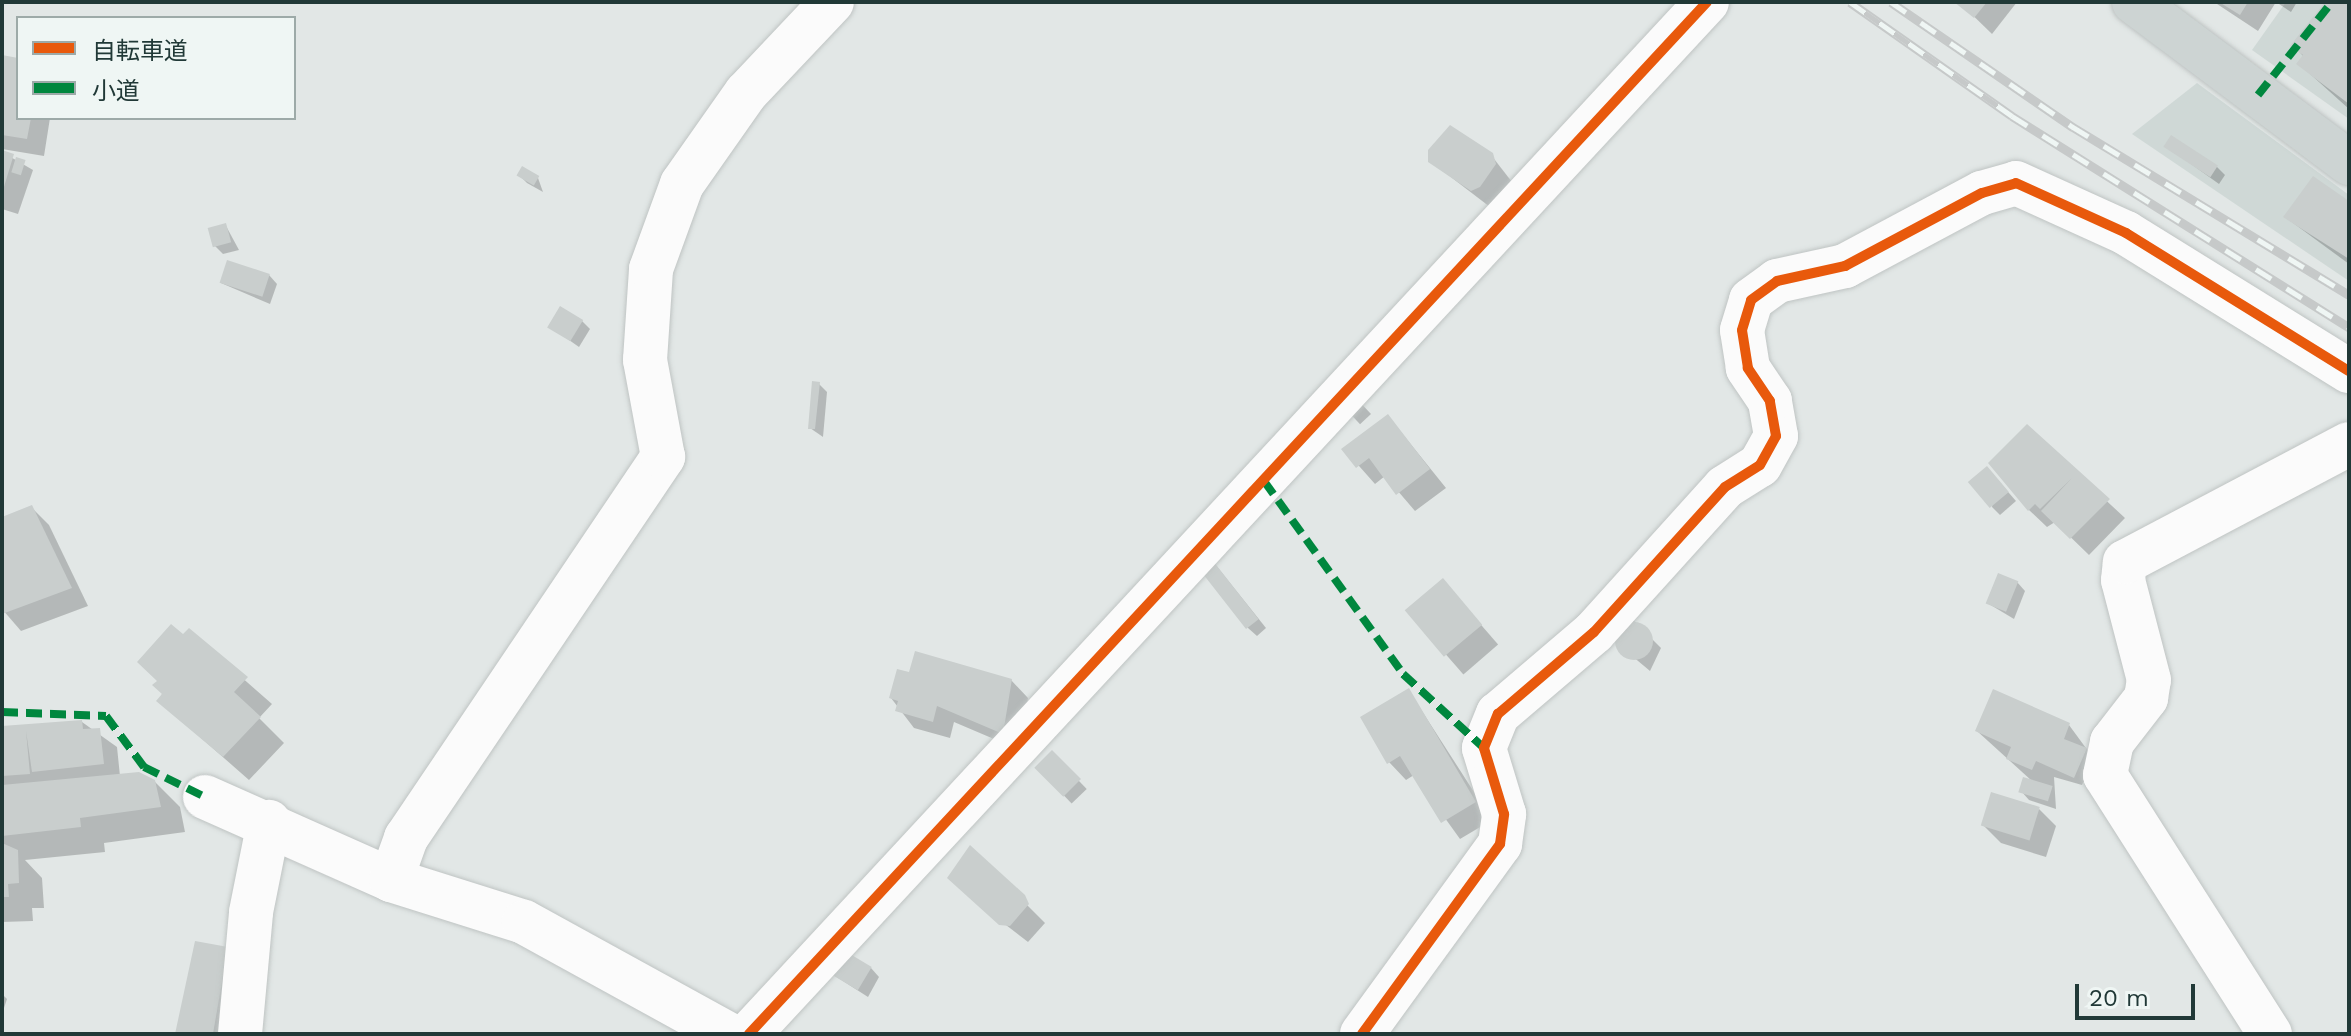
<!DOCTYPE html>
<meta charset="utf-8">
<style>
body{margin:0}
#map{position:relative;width:2351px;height:1036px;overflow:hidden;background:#e2e7e6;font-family:"Work Sans","Noto Sans JP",sans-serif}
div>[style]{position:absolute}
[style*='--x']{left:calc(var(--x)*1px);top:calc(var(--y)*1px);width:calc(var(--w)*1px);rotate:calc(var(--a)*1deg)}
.built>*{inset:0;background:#cfd8d6}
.shadow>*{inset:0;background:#0003;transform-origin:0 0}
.building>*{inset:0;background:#c9cecd;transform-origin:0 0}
.round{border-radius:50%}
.roads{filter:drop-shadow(0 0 2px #bfc4c3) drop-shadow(0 0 2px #bfc4c3)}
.minor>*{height:44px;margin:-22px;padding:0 22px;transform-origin:22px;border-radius:22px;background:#fbfbfb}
.major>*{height:44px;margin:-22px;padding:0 22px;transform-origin:22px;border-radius:22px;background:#cdd4d3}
.rail>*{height:9px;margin-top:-4.5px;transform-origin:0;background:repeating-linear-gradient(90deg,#eff6f4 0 18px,#c6c9c9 0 36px);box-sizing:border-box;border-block:2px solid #c6c9c9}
.quiet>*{height:8px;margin-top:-4px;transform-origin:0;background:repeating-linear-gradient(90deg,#00873e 0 16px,transparent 0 24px)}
.cycleway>*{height:10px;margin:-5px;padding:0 5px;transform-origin:5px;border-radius:5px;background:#e8590c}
span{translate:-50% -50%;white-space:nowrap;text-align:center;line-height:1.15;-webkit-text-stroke:8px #eff6f4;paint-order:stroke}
.frame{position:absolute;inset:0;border:4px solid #213937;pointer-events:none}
.legend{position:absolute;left:16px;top:16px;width:280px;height:104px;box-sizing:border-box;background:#eff6f4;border:2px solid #9daaa8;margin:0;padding:10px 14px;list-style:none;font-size:24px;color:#213937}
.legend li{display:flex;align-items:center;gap:16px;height:40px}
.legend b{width:40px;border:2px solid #9daaa8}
.scale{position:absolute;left:2075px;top:984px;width:120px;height:36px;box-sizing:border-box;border:4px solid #213937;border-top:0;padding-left:10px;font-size:24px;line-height:28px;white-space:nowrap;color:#213937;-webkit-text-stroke:6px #eff6f4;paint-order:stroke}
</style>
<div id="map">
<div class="built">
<div style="clip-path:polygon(2286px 2px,2349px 2px,2349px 119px,2252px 50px)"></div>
<div style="clip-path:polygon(2197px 83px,2349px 195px,2349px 281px,2132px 134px)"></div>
</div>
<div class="shadow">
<div style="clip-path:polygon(1959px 2px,2017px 2px,1992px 34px)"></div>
<div style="clip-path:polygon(2214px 2px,2297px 2px,2291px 12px,2276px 2px,2258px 31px)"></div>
<div style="clip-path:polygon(2349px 3px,2349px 109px,2299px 64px,2304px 57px,2293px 45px)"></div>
<div style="clip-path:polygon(2px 57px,18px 60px,18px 118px,50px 118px,44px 156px,2px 149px)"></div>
<div style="clip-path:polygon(2166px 146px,2217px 167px,2225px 175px,2219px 184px)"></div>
<div style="clip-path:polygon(2px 152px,33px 170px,18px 214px,2px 209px)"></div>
<div style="clip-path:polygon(1491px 155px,1512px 182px,1490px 207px,1430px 161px)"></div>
<div style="clip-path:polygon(519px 175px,538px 178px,543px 192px,527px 183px)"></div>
<div style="clip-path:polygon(2349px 204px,2349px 264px,2285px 217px)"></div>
<div style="clip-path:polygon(226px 226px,239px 250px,223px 254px,215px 246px)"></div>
<div style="clip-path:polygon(269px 275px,277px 284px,270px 304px,221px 283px)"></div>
<div style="clip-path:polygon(582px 321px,590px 329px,579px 347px,549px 326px)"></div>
<div style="clip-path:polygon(819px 384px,827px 392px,823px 437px,810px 428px)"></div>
<div style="left:1356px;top:398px;width:22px;height:15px;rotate:47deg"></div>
<div style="clip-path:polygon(1388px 416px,1446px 488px,1415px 511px,1385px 476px,1375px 484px,1344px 449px)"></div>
<div style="clip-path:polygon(2027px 427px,2125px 518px,2089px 555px,2055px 522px,2047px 527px,2029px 510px)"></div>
<div style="clip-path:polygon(1995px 477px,2016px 501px,2000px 515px,1992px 507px)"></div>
<div style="clip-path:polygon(32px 508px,49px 525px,88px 606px,21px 631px,2px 609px,2px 519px)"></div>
<div style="clip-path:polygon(1218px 568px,1266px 628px,1257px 636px,1248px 628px)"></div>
<div style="left:1443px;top:581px;width:84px;height:46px;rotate:49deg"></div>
<div style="clip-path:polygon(2017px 582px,2025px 591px,2014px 619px,1989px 604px)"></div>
<div style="clip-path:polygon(1633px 620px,1661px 648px,1650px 671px,1613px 640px)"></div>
<div style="clip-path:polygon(189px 631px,272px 704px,259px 718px,284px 743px,249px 780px,159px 701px)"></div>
<div style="clip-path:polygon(1011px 680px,1028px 698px,1020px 750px,954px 722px,950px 738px,914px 728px,891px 698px)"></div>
<div style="clip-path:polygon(1409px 691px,1492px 820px,1460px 839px,1414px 775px,1406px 780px,1389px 762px)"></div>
<div style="clip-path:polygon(82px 722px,117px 747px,120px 776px,154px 781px,180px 807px,185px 832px,104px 843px,105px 852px,25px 860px,42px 878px,44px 908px,32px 908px,33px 921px,2px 922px,2px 728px)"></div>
<div style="clip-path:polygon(2069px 725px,2094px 759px,2082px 785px,2054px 777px,2056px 809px,2029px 800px,2021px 791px,2032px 781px,1977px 731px)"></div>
<div style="left:1052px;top:753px;width:50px;height:21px;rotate:46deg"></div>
<div style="clip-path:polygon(2039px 809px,2056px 826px,2046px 857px,2001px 843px,1983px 825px)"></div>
<div style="clip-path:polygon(970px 848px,1045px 923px,1028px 942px,967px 895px)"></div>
<div style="clip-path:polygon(227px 949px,233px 1034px,178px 1034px)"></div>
<div style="clip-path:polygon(871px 968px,879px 977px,868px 997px,829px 972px)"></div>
<div style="clip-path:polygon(2px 994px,7px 999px,2px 1014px)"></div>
</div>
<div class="building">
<div style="clip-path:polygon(1954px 2px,1987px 2px,1974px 18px)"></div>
<div style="clip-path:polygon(2219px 2px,2248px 2px,2240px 15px)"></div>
<div style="clip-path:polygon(2325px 2px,2349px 2px,2349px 104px,2296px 64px,2303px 55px,2290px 46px)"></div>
<div style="clip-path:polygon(2px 55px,18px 58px,18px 118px,31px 118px,27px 139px,2px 135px)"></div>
<div style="clip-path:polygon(1450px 125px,1493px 153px,1496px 164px,1480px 187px,1471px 191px,1428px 162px,1428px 150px)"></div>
<div style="left:2171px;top:135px;width:56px;height:14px;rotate:33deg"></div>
<div style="clip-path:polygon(2px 150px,14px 154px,3px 190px,2px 190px)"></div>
<div style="left:16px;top:157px;width:10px;height:16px;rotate:17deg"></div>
<div style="left:522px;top:166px;width:20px;height:11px;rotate:30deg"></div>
<div style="clip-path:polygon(2313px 176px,2349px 201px,2349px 259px,2283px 217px)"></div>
<div style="left:226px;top:223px;width:20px;height:19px;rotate:75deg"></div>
<div style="left:227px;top:260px;width:45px;height:24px;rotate:18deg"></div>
<div style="left:560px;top:306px;width:27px;height:25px;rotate:31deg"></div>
<div style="clip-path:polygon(812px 381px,820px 382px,815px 429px,808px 429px)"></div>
<div style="clip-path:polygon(1388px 414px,1430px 469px,1396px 495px,1369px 458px,1356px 468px,1341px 449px)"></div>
<div style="clip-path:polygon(2027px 424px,2110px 499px,2070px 539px,2041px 511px,2072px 478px,2040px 509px,2035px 504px,2028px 511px,1988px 463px)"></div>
<div style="left:1987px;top:466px;width:34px;height:25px;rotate:50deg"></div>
<div style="clip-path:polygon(32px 505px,72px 588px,2px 614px,2px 517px)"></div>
<div style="left:1210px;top:557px;width:79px;height:16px;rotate:52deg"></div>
<div style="left:1998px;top:573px;width:22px;height:33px;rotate:22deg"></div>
<div style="left:1443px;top:578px;width:61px;height:50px;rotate:50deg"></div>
<div class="round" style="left:1615px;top:622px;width:38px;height:38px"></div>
<div style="clip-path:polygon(171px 624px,183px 634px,189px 628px,248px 677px,234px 692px,261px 717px,223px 757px,156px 701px,162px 694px,152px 685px,157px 681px,137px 662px)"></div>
<div style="clip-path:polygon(915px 651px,1012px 679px,1003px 734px,937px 706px,933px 722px,895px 711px,898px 701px,889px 698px,897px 669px,909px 672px)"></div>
<div style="clip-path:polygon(1409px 688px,1476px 802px,1441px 823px,1400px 756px,1387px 764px,1360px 717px)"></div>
<div style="clip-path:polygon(1993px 689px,2070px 723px,2064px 739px,2087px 748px,2074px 778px,2036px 761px,2032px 770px,2006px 759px,2011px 747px,1975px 731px)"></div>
<div style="clip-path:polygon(82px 720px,83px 729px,100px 728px,104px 764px,32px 772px,26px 731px,30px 774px,2px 776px,2px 726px)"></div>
<div style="left:1052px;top:750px;width:41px;height:25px;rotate:45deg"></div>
<div style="clip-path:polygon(139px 772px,155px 780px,161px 807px,80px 818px,81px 827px,2px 836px,2px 785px)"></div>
<div style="left:2023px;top:777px;width:31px;height:16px;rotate:17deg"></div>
<div style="left:1991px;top:792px;width:51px;height:35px;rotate:17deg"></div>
<div style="clip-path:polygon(2px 843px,18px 850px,19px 883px,8px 884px,9px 897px,2px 897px)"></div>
<div style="clip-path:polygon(970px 845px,1025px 895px,1029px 904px,1010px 926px,999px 925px,947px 878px)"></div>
<div style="clip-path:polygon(195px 941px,228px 947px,213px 1034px,175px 1034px)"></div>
<div style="left:840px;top:948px;width:37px;height:27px;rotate:31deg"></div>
</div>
<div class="roads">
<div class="minor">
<div style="--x:205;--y:797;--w:204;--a:24"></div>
<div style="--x:391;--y:880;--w:139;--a:17.5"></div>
<div style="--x:524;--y:922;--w:233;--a:28.8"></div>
<div style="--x:391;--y:880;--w:45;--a:-70.3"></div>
<div style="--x:406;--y:838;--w:460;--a:-56"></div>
<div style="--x:663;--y:457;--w:99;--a:-100.5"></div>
<div style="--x:645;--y:360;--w:91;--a:-86.2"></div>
<div style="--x:651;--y:269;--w:90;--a:-70"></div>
<div style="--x:682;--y:184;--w:111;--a:-54.9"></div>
<div style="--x:746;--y:93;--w:125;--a:-46.6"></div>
<div style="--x:240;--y:1034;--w:122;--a:-84.8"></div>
<div style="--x:251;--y:912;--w:92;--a:-78.7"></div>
<div style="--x:749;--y:1034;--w:1408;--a:-47.13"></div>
<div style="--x:1362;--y:1034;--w:235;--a:-54"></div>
<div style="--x:1500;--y:844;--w:30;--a:-82"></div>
<div style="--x:1504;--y:814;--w:69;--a:-106.9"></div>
<div style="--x:1484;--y:748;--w:37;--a:-68"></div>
<div style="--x:1498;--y:714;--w:126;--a:-40.5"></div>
<div style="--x:1594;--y:632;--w:195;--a:-47.9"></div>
<div style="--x:1725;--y:487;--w:41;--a:-32.2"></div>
<div style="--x:1760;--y:465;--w:33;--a:-61"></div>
<div style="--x:1776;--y:436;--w:36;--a:-100"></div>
<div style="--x:1770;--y:401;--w:40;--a:-124"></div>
<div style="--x:1748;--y:368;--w:38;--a:-99"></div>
<div style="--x:1742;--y:330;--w:31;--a:-73"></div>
<div style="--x:1751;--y:300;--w:32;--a:-36"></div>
<div style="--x:1777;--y:281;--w:70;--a:-12.4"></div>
<div style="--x:1845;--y:266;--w:155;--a:-28.1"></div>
<div style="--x:1982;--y:193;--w:35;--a:-16"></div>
<div style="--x:2016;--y:183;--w:121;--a:24.4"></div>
<div style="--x:2126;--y:233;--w:262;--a:31.8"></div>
<div style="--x:2270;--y:1034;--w:307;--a:-122.5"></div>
<div style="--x:2105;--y:775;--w:34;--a:-78"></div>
<div style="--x:2112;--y:742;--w:56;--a:-52.3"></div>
<div style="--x:2146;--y:698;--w:18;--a:-81"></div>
<div style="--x:2149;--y:680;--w:103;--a:-104.6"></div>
<div style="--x:2123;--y:580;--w:18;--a:-84"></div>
<div style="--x:2125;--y:562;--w:253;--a:-27.8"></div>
</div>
<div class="major">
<div style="--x:2134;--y:2;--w:269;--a:36.8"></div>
</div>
</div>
<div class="rail">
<div style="--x:1850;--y:2;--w:198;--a:35.1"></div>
<div style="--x:2012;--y:116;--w:398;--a:32.1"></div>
<div style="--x:1891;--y:2;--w:221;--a:34.5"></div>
<div style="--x:2073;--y:127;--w:323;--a:31.3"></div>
</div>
<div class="quiet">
<div style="--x:2258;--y:95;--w:119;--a:-51.5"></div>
<div style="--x:1264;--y:481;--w:238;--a:54.2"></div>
<div style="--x:1403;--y:674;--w:110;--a:42.4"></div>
<div style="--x:2;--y:712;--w:104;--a:2.2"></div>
<div style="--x:106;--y:716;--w:64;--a:53.3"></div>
<div style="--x:144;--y:767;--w:68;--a:26.2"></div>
</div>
<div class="cycleway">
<div style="--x:749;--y:1034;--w:1408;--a:-47.13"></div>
<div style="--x:1362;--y:1034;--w:235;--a:-54"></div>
<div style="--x:1500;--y:844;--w:30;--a:-82"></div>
<div style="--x:1504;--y:814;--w:69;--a:-106.9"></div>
<div style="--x:1484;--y:748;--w:37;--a:-68"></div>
<div style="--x:1498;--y:714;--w:126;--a:-40.5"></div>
<div style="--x:1594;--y:632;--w:195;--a:-47.9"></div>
<div style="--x:1725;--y:487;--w:41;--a:-32.2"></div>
<div style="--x:1760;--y:465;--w:33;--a:-61"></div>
<div style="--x:1776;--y:436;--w:36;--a:-100"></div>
<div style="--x:1770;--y:401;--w:40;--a:-124"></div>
<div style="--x:1748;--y:368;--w:38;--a:-99"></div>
<div style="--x:1742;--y:330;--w:31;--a:-73"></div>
<div style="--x:1751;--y:300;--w:32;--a:-36"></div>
<div style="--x:1777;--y:281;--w:70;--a:-12.4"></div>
<div style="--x:1845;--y:266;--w:155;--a:-28.1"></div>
<div style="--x:1982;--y:193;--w:35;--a:-16"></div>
<div style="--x:2016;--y:183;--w:121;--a:24.4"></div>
<div style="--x:2126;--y:233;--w:262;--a:31.8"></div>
</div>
<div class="frame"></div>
<ul class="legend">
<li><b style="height:10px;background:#e8590c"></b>自転車道</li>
<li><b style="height:10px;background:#00873e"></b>小道</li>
</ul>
<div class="scale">20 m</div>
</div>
